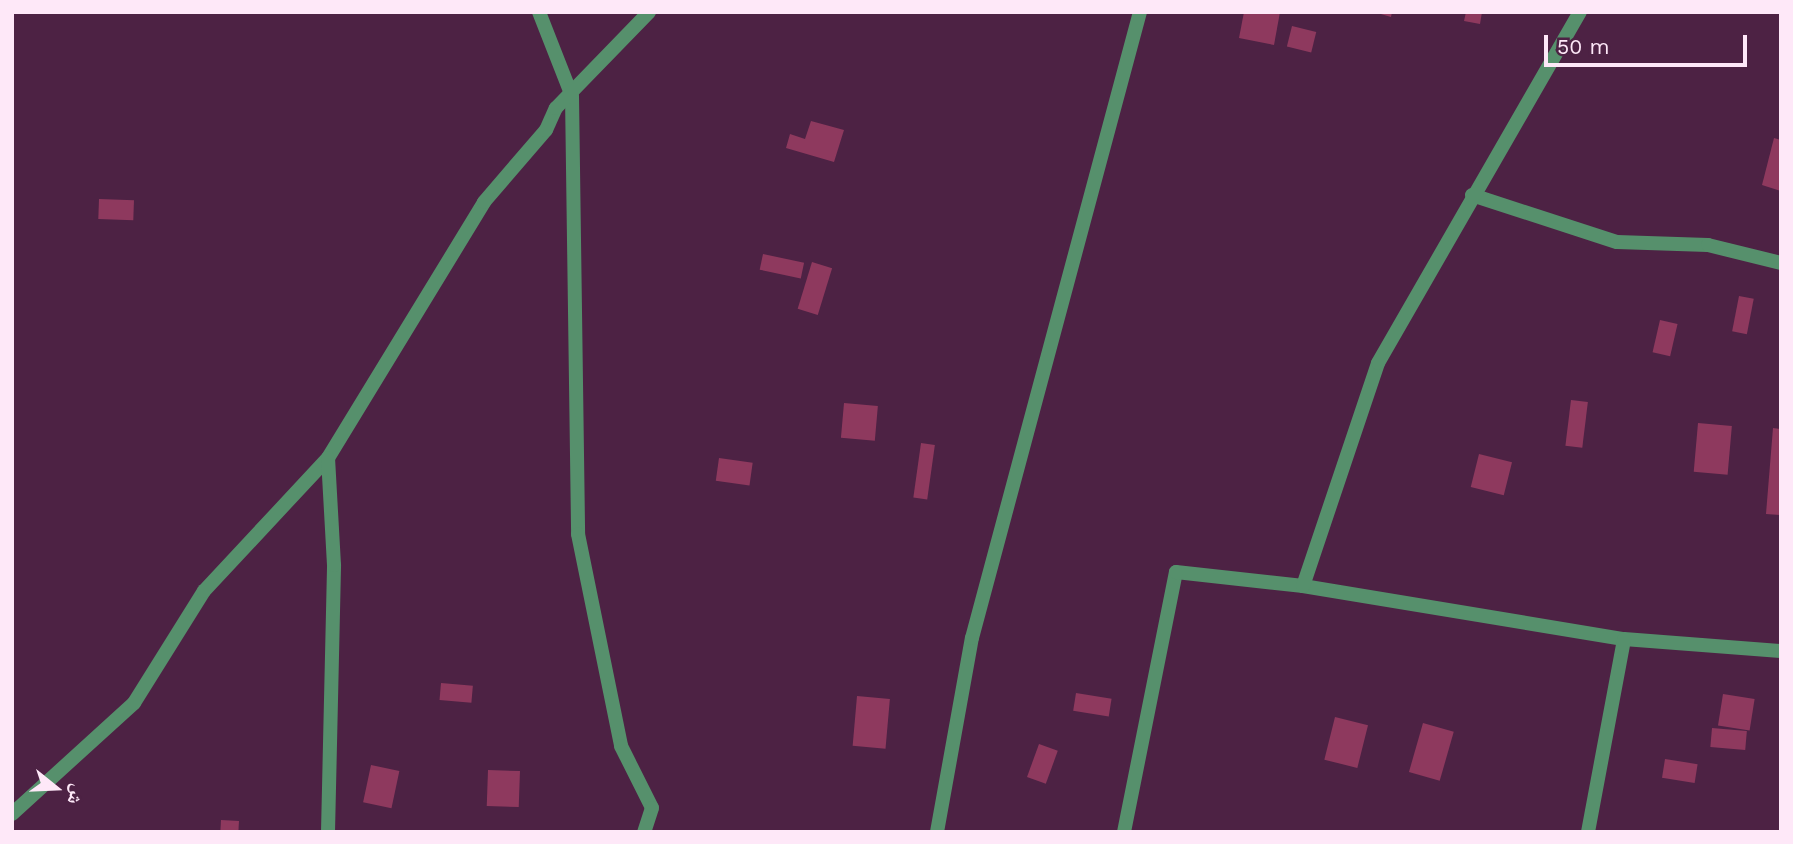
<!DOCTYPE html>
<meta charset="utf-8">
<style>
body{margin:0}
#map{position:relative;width:1793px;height:844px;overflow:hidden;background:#4d2244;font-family:"Work Sans","Noto Naskh Arabic",sans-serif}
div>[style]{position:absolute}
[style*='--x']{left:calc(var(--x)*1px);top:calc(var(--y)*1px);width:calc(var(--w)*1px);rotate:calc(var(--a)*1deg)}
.building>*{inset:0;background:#8e395e;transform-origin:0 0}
.minor>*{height:14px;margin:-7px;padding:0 7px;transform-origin:7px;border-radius:7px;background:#56906c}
span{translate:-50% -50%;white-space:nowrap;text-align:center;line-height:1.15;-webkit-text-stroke:5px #4d2244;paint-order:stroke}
.frame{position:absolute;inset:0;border:14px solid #fee8f8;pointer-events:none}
.north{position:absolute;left:21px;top:753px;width:70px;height:70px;-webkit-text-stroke:5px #4d2244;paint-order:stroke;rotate:108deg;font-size:19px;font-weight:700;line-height:28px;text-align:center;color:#fee8f8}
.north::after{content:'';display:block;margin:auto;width:24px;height:32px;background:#fee8f8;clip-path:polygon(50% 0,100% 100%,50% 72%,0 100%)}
.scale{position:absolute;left:1544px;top:35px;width:203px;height:32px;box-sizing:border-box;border:4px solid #fee8f8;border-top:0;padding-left:9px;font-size:21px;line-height:24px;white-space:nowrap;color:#fee8f8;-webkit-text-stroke:5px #4d2244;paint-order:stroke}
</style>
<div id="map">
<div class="building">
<div style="clip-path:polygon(1244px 12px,1280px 12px,1274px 45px,1239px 38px)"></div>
<div style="clip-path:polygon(1374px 12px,1392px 12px,1391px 17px)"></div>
<div style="clip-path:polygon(1466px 12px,1482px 12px,1480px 24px,1464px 21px)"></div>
<div style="left:1292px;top:26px;width:25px;height:21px;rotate:14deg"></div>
<div style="clip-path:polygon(811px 121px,844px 130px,834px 162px,786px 148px,790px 134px,805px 139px)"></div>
<div style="clip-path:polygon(1774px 138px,1781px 140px,1781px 191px,1762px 185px)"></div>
<div style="left:99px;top:199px;width:35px;height:20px;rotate:2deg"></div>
<div style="left:763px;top:254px;width:42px;height:16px;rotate:12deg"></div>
<div style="left:812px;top:262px;width:21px;height:49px;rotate:17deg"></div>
<div style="left:1739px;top:296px;width:15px;height:36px;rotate:11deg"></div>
<div style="left:1660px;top:320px;width:18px;height:33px;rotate:13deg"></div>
<div style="left:1571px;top:400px;width:17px;height:46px;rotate:7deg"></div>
<div style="left:844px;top:403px;width:34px;height:35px;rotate:5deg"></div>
<div style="left:1698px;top:423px;width:34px;height:49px;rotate:5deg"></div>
<div style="clip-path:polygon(1773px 428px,1781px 429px,1781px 515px,1766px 514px)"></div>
<div style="left:921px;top:443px;width:14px;height:55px;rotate:8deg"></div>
<div style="left:1479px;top:454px;width:34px;height:34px;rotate:14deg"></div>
<div style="left:719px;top:458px;width:34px;height:23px;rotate:8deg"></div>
<div style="left:441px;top:683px;width:32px;height:17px;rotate:5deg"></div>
<div style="left:1076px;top:693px;width:36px;height:18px;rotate:9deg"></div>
<div style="left:1723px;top:694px;width:32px;height:32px;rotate:9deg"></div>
<div style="left:857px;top:696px;width:33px;height:50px;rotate:5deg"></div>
<div style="left:1335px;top:717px;width:34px;height:44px;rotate:14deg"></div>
<div style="left:1423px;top:723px;width:32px;height:51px;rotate:16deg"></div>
<div style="left:1712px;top:728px;width:35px;height:19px;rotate:5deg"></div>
<div style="left:1039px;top:744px;width:20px;height:35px;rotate:20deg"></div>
<div style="left:1665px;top:759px;width:33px;height:19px;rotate:9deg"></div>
<div style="left:371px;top:765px;width:29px;height:38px;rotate:12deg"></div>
<div style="left:488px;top:770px;width:32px;height:36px;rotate:2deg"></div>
<div style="left:221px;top:820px;width:18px;height:12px;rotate:3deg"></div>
</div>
<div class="minor">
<div style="--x:539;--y:12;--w:90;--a:68.6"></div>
<div style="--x:572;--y:96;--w:438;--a:89.2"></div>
<div style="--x:578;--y:534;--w:216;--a:78.5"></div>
<div style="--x:621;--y:746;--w:69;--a:63.4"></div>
<div style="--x:652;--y:808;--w:25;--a:108"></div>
<div style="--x:1472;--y:195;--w:152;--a:18"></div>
<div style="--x:1617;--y:242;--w:91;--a:1.9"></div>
<div style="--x:1708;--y:245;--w:75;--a:13.9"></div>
<div style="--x:1303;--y:586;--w:325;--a:9.4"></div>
<div style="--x:1624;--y:639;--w:157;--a:4.4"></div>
<div style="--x:12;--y:814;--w:165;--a:-42.3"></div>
<div style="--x:134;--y:703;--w:132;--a:-58"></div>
<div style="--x:204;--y:591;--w:182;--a:-47"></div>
<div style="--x:328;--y:458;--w:300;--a:-58.6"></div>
<div style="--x:484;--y:202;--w:95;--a:-49.3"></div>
<div style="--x:546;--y:130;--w:24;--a:-66"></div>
<div style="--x:556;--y:108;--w:134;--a:-45.9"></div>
<div style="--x:328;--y:832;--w:267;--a:-88.7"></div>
<div style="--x:334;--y:565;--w:107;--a:-93.2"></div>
<div style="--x:937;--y:832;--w:197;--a:-79.8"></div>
<div style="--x:972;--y:638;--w:648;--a:-74.98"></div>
<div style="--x:1124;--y:832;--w:265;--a:-78.7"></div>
<div style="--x:1176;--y:572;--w:128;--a:6.3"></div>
<div style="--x:1303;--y:586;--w:235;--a:-71.4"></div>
<div style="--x:1378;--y:363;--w:405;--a:-60.1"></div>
<div style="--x:1588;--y:832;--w:196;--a:-79.4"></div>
</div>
<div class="frame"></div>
<div class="north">ش</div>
<div class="scale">50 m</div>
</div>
